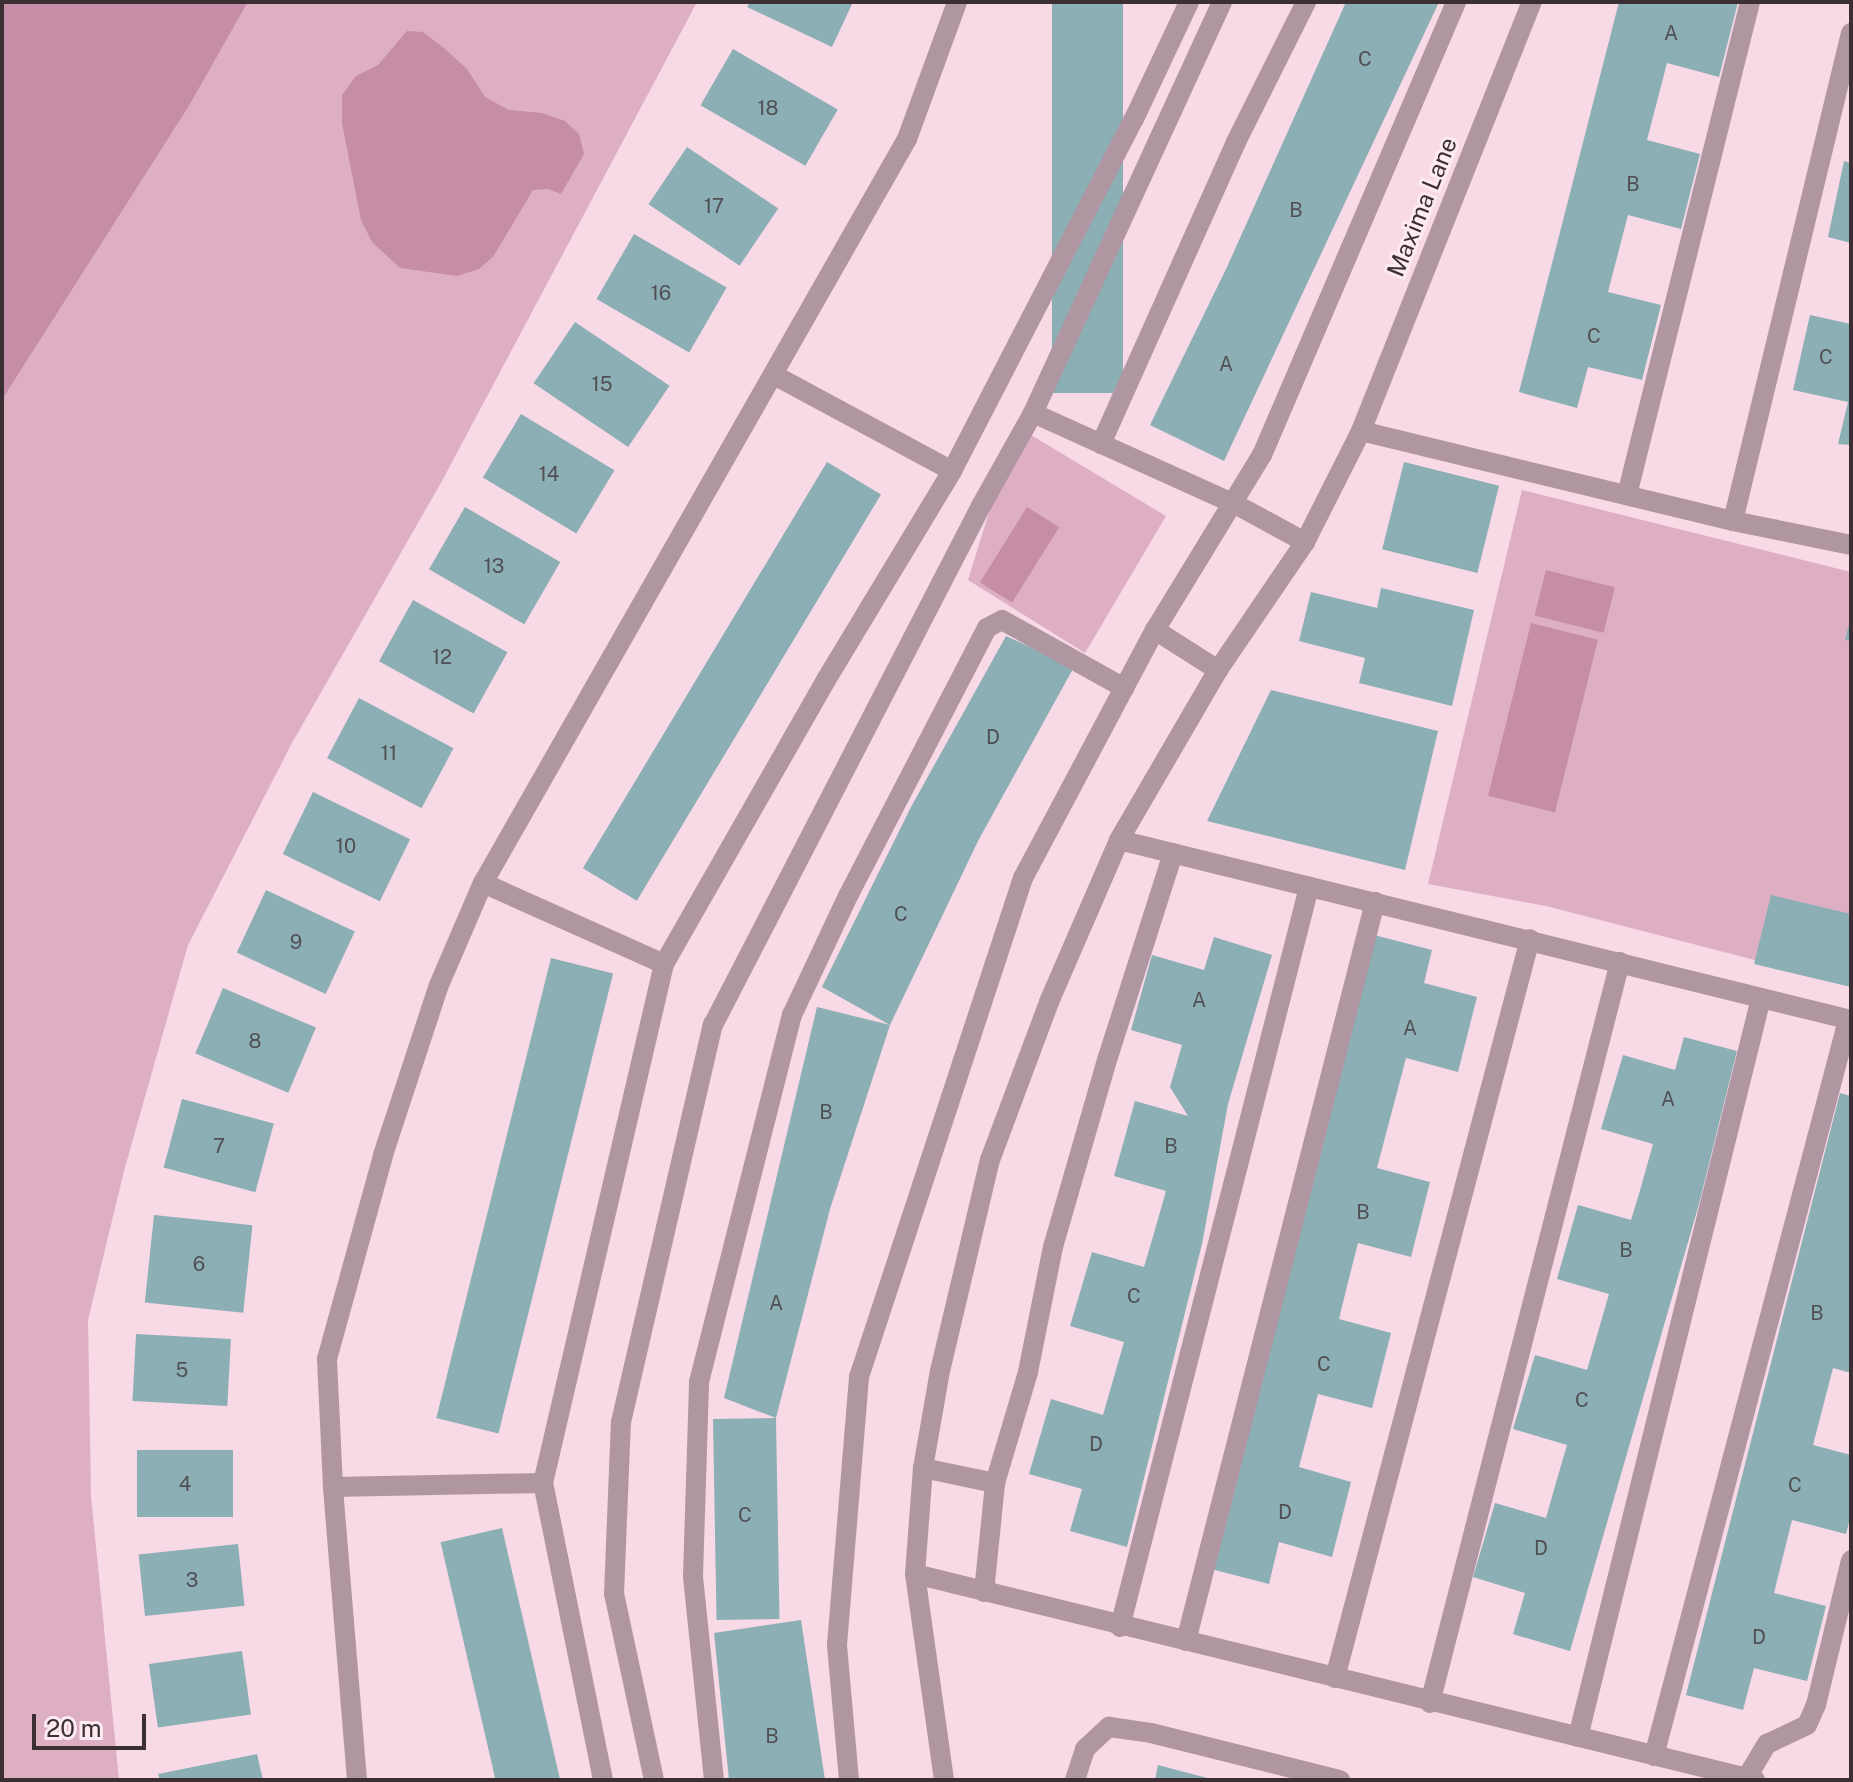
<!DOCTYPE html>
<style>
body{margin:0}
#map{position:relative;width:1853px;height:1782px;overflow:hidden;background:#f8d9e6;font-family:"Public Sans",sans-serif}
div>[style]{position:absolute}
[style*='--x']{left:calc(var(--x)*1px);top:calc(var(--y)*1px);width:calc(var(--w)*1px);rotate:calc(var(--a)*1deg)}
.green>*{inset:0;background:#deaec3}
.water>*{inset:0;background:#c68da7;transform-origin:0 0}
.building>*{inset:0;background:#8caeb5;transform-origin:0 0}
.street>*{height:20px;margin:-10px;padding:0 10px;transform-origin:10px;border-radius:10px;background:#b096a1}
span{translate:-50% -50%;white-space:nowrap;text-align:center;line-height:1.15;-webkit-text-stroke:6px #fdeaf2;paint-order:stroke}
.number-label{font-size:20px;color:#4f4f54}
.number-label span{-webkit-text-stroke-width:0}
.street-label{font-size:24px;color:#3b2f34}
.frame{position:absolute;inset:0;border:4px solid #3b2f34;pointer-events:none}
.scale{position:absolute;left:32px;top:1714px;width:114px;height:36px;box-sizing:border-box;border:4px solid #3b2f34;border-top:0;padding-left:10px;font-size:24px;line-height:28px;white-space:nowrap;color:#3b2f34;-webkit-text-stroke:6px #fdeaf2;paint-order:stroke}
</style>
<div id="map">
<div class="green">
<div style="clip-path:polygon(248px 2px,697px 2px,442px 481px,292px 743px,188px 945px,124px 1171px,88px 1320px,91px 1496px,119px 1780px,2px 1780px,2px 400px,189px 106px)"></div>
<div style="clip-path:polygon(1016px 426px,1166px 516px,1085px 653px,968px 580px)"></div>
<div style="clip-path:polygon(1522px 490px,1851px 572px,1851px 985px,1546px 906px,1428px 884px)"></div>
</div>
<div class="water">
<div style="clip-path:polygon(2px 2px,248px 2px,189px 106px,2px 400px)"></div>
<div style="clip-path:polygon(407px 31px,423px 32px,444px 48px,467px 69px,485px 97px,509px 110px,542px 113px,565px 121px,579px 134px,584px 154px,561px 194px,548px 189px,533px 190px,493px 257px,479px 269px,457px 276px,400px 268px,372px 242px,361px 220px,342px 123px,342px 95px,356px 76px,378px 65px)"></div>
<div style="left:1027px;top:507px;width:38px;height:89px;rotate:32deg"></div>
<div style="left:1546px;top:570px;width:71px;height:47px;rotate:14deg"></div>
<div style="left:1531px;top:623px;width:69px;height:178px;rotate:14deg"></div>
</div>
<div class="building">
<div style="clip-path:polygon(750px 2px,853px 2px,832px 47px,747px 7px)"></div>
<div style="left:1052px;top:2px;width:71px;height:391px"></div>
<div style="clip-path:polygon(1346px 2px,1439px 2px,1224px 461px,1150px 425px,1227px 267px)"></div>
<div style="clip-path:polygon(1619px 2px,1738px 2px,1719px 77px,1667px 63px,1647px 140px,1700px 154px,1681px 229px,1628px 215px,1608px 292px,1661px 305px,1642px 380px,1588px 367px,1577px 408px,1519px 392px)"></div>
<div style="left:733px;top:49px;width:121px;height:65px;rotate:30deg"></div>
<div style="left:687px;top:147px;width:110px;height:69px;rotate:34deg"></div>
<div style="clip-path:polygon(1844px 161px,1851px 163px,1851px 243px,1828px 237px)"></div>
<div style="left:634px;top:234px;width:107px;height:75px;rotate:30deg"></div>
<div style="clip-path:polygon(1810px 315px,1851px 324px,1851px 445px,1838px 444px,1848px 402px,1793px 390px)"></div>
<div style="left:575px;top:322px;width:114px;height:74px;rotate:34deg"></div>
<div style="left:521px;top:414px;width:109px;height:74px;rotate:31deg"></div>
<div style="left:827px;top:462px;width:63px;height:474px;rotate:31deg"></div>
<div style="left:1404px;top:462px;width:98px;height:90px;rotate:14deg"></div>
<div style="left:465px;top:507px;width:110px;height:72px;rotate:30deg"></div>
<div style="clip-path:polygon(1381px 588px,1474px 610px,1452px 706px,1359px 683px,1365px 658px,1299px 641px,1311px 592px,1377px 608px)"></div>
<div style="left:413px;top:600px;width:108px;height:70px;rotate:29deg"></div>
<div style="clip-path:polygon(1850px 620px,1851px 620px,1851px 641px,1845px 640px)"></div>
<div style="clip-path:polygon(1006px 636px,1074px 667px,978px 841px,890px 1025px,822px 987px,911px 807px)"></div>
<div style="clip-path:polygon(1271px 690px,1438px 731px,1405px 870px,1207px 821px)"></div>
<div style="left:359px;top:698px;width:107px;height:68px;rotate:28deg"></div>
<div style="left:313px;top:792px;width:108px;height:69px;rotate:26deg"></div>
<div style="left:266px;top:890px;width:98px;height:69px;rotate:25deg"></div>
<div style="clip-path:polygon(1771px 895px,1851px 914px,1851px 987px,1754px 964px)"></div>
<div style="clip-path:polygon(1374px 935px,1432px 950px,1424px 983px,1477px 997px,1458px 1072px,1406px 1058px,1377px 1168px,1430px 1182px,1411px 1257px,1358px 1243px,1347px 1286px,1339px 1319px,1391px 1333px,1372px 1408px,1318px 1394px,1299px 1467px,1351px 1482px,1332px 1557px,1279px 1542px,1269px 1584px,1211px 1569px)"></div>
<div style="clip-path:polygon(1214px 937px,1272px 955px,1228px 1104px,1202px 1244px,1127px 1547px,1070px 1531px,1082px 1489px,1029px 1474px,1051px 1399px,1103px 1415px,1124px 1342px,1070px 1326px,1092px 1252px,1144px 1267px,1154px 1233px,1166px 1191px,1114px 1176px,1135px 1101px,1188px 1116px,1170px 1087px,1182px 1045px,1131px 1030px,1152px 955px,1204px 970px)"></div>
<div style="left:551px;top:958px;width:64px;height:474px;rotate:14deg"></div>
<div style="left:223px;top:988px;width:101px;height:71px;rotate:23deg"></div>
<div style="clip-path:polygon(817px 1007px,890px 1025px,830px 1209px,776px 1418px,724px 1398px)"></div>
<div style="clip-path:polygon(1684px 1037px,1737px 1051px,1699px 1204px,1570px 1651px,1513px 1634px,1525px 1593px,1473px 1577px,1495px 1503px,1546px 1518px,1555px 1486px,1567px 1445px,1513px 1429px,1535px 1355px,1587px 1370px,1609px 1294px,1557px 1279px,1578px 1205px,1631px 1220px,1641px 1187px,1653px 1144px,1601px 1129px,1623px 1055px,1675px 1070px)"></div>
<div style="clip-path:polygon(1840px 1093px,1851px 1096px,1851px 1373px,1833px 1368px,1813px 1445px,1851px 1455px,1851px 1515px,1846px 1534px,1792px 1520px,1774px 1593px,1826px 1606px,1807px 1681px,1754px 1668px,1743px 1710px,1686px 1695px)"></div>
<div style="left:182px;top:1099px;width:95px;height:71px;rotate:15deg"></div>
<div style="left:154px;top:1215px;width:99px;height:88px;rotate:6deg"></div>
<div style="left:136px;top:1334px;width:95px;height:67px;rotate:3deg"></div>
<div style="left:776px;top:1418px;width:201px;height:63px;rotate:89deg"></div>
<div style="left:137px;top:1450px;width:96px;height:67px"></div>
<div style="left:502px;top:1528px;width:259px;height:63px;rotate:77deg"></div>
<div style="left:238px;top:1544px;width:62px;height:100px;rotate:84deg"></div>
<div style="clip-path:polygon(801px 1620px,825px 1780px,729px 1780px,714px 1633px)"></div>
<div style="left:242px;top:1651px;width:64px;height:94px;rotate:82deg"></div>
<div style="clip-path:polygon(257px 1754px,263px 1780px,160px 1780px,158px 1774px)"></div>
<div style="clip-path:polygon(1158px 1765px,1211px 1779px,1210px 1780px,1155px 1780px)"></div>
</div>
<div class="street">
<div style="--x:774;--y:375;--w:202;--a:28.3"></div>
<div style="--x:1033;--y:413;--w:222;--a:24.3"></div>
<div style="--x:1235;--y:504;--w:80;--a:28.5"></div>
<div style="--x:1361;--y:431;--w:383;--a:13.6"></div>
<div style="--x:1733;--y:521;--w:120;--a:11.5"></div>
<div style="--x:1101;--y:444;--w:331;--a:-65.9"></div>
<div style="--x:1236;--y:142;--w:157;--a:-63.4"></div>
<div style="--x:1627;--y:495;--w:508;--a:-75.99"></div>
<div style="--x:1733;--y:521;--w:502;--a:-76.41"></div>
<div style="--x:1155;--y:630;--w:75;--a:32.4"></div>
<div style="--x:1119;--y:840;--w:754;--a:13.82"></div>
<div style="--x:483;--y:883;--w:198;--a:24.1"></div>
<div style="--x:923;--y:1468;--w:74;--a:11.8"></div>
<div style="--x:333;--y:1487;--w:210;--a:-1.1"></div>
<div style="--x:915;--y:1574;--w:865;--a:13.78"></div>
<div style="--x:984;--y:1592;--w:110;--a:-84.2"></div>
<div style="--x:995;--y:1483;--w:116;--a:-73.4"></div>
<div style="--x:1028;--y:1372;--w:127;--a:-78.7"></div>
<div style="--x:1053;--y:1247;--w:198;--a:-73.9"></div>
<div style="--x:1108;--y:1057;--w:214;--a:-72.3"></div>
<div style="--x:1120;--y:1627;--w:764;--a:-75.67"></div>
<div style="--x:1186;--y:1641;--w:763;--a:-75.65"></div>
<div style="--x:1335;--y:1678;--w:764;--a:-75.22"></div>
<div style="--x:1430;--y:1703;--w:765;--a:-75.62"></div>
<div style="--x:1578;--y:1737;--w:761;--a:-76.09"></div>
<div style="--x:1654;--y:1756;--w:761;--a:-75.23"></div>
<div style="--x:1747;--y:1777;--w:39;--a:-59"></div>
<div style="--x:1767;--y:1744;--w:44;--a:-25.4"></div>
<div style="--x:1807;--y:1725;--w:22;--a:-66"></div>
<div style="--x:1816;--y:1705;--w:149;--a:-76.4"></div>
<div style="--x:357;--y:1780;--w:294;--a:-94.7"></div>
<div style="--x:333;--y:1487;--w:128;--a:-92.7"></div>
<div style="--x:327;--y:1359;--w:212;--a:-74.6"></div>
<div style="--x:383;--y:1155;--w:179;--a:-71.8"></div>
<div style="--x:439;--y:985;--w:111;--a:-66.7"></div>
<div style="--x:483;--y:883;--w:856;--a:-60.32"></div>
<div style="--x:907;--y:139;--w:146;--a:-69.9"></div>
<div style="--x:603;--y:1780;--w:303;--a:-101.4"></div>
<div style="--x:543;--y:1483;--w:533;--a:-76.88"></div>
<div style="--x:664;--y:964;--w:327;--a:-60.3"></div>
<div style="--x:826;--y:680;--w:244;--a:-58.9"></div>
<div style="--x:952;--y:471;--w:396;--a:-62.7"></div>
<div style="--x:1134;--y:119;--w:129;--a:-64.8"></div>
<div style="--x:654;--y:1780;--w:190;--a:-102.1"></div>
<div style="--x:614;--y:1594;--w:172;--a:-87.7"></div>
<div style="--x:621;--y:1422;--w:408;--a:-77"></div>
<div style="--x:713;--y:1025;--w:584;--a:-62.69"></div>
<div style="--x:981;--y:506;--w:107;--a:-60.8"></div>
<div style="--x:1033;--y:413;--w:452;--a:-65.3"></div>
<div style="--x:714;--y:1780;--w:205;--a:-95.9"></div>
<div style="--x:693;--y:1576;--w:194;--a:-88.2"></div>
<div style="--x:699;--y:1382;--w:379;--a:-75.8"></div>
<div style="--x:792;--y:1015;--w:132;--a:-64.8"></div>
<div style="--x:848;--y:896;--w:302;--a:-62.6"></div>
<div style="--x:987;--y:628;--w:17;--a:-28"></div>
<div style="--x:1002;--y:620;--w:140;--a:29.1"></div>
<div style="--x:849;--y:1780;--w:136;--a:-95.1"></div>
<div style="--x:837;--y:1645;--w:269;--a:-85.3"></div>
<div style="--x:859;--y:1377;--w:525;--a:-71.81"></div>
<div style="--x:1023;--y:878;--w:281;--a:-62"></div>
<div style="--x:1155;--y:630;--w:205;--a:-58.6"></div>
<div style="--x:1262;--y:455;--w:493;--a:-66.8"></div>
<div style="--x:944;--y:1780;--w:208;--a:-98"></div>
<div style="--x:915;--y:1574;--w:106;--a:-85.7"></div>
<div style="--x:923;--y:1468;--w:98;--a:-80.1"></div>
<div style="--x:940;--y:1371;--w:217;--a:-76.7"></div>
<div style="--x:990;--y:1160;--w:169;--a:-69.5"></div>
<div style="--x:1049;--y:1002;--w:176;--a:-66.6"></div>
<div style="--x:1119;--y:840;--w:197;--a:-59.8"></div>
<div style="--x:1218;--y:670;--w:155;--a:-55.8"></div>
<div style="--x:1305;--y:542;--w:124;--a:-63.2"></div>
<div style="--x:1361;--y:431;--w:462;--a:-68.3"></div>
<div style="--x:1075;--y:1780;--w:33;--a:-72"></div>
<div style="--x:1085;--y:1749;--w:33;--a:-43"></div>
<div style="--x:1109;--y:1727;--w:42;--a:8.1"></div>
<div style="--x:1151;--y:1733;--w:195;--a:14"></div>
</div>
<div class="number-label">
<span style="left:1671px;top:33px">A</span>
<span style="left:1365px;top:59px">C</span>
<span style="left:768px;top:108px">18</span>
<span style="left:1633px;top:184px">B</span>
<span style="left:714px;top:206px">17</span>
<span style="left:1296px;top:210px">B</span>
<span style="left:661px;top:293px">16</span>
<span style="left:1594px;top:336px">C</span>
<span style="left:1826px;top:357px">C</span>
<span style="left:1226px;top:364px">A</span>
<span style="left:602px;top:384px">15</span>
<span style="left:549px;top:474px">14</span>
<span style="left:494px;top:566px">13</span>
<span style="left:442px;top:657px">12</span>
<span style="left:993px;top:737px">D</span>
<span style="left:389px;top:753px">11</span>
<span style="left:346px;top:846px">10</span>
<span style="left:901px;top:914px">C</span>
<span style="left:296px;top:942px">9</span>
<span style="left:1199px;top:1000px">A</span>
<span style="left:1410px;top:1028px">A</span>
<span style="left:255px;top:1041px">8</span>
<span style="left:1668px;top:1099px">A</span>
<span style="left:826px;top:1112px">B</span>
<span style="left:219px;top:1146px">7</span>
<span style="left:1171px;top:1146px">B</span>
<span style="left:1363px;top:1212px">B</span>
<span style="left:1626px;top:1250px">B</span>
<span style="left:199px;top:1264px">6</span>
<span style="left:1134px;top:1296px">C</span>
<span style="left:776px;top:1303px">A</span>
<span style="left:1817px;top:1313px">B</span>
<span style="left:1324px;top:1364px">C</span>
<span style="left:182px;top:1370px">5</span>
<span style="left:1582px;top:1400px">C</span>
<span style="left:1096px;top:1444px">D</span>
<span style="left:185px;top:1484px">4</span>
<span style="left:1795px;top:1485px">C</span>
<span style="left:1285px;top:1512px">D</span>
<span style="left:745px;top:1515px">C</span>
<span style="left:1541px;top:1548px">D</span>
<span style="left:192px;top:1580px">3</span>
<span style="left:1759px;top:1637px">D</span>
<span style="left:772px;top:1736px">B</span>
</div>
<div class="street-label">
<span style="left:1422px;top:207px;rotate:-68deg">Maxima Lane</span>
</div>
<div class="frame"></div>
<div class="scale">20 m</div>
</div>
